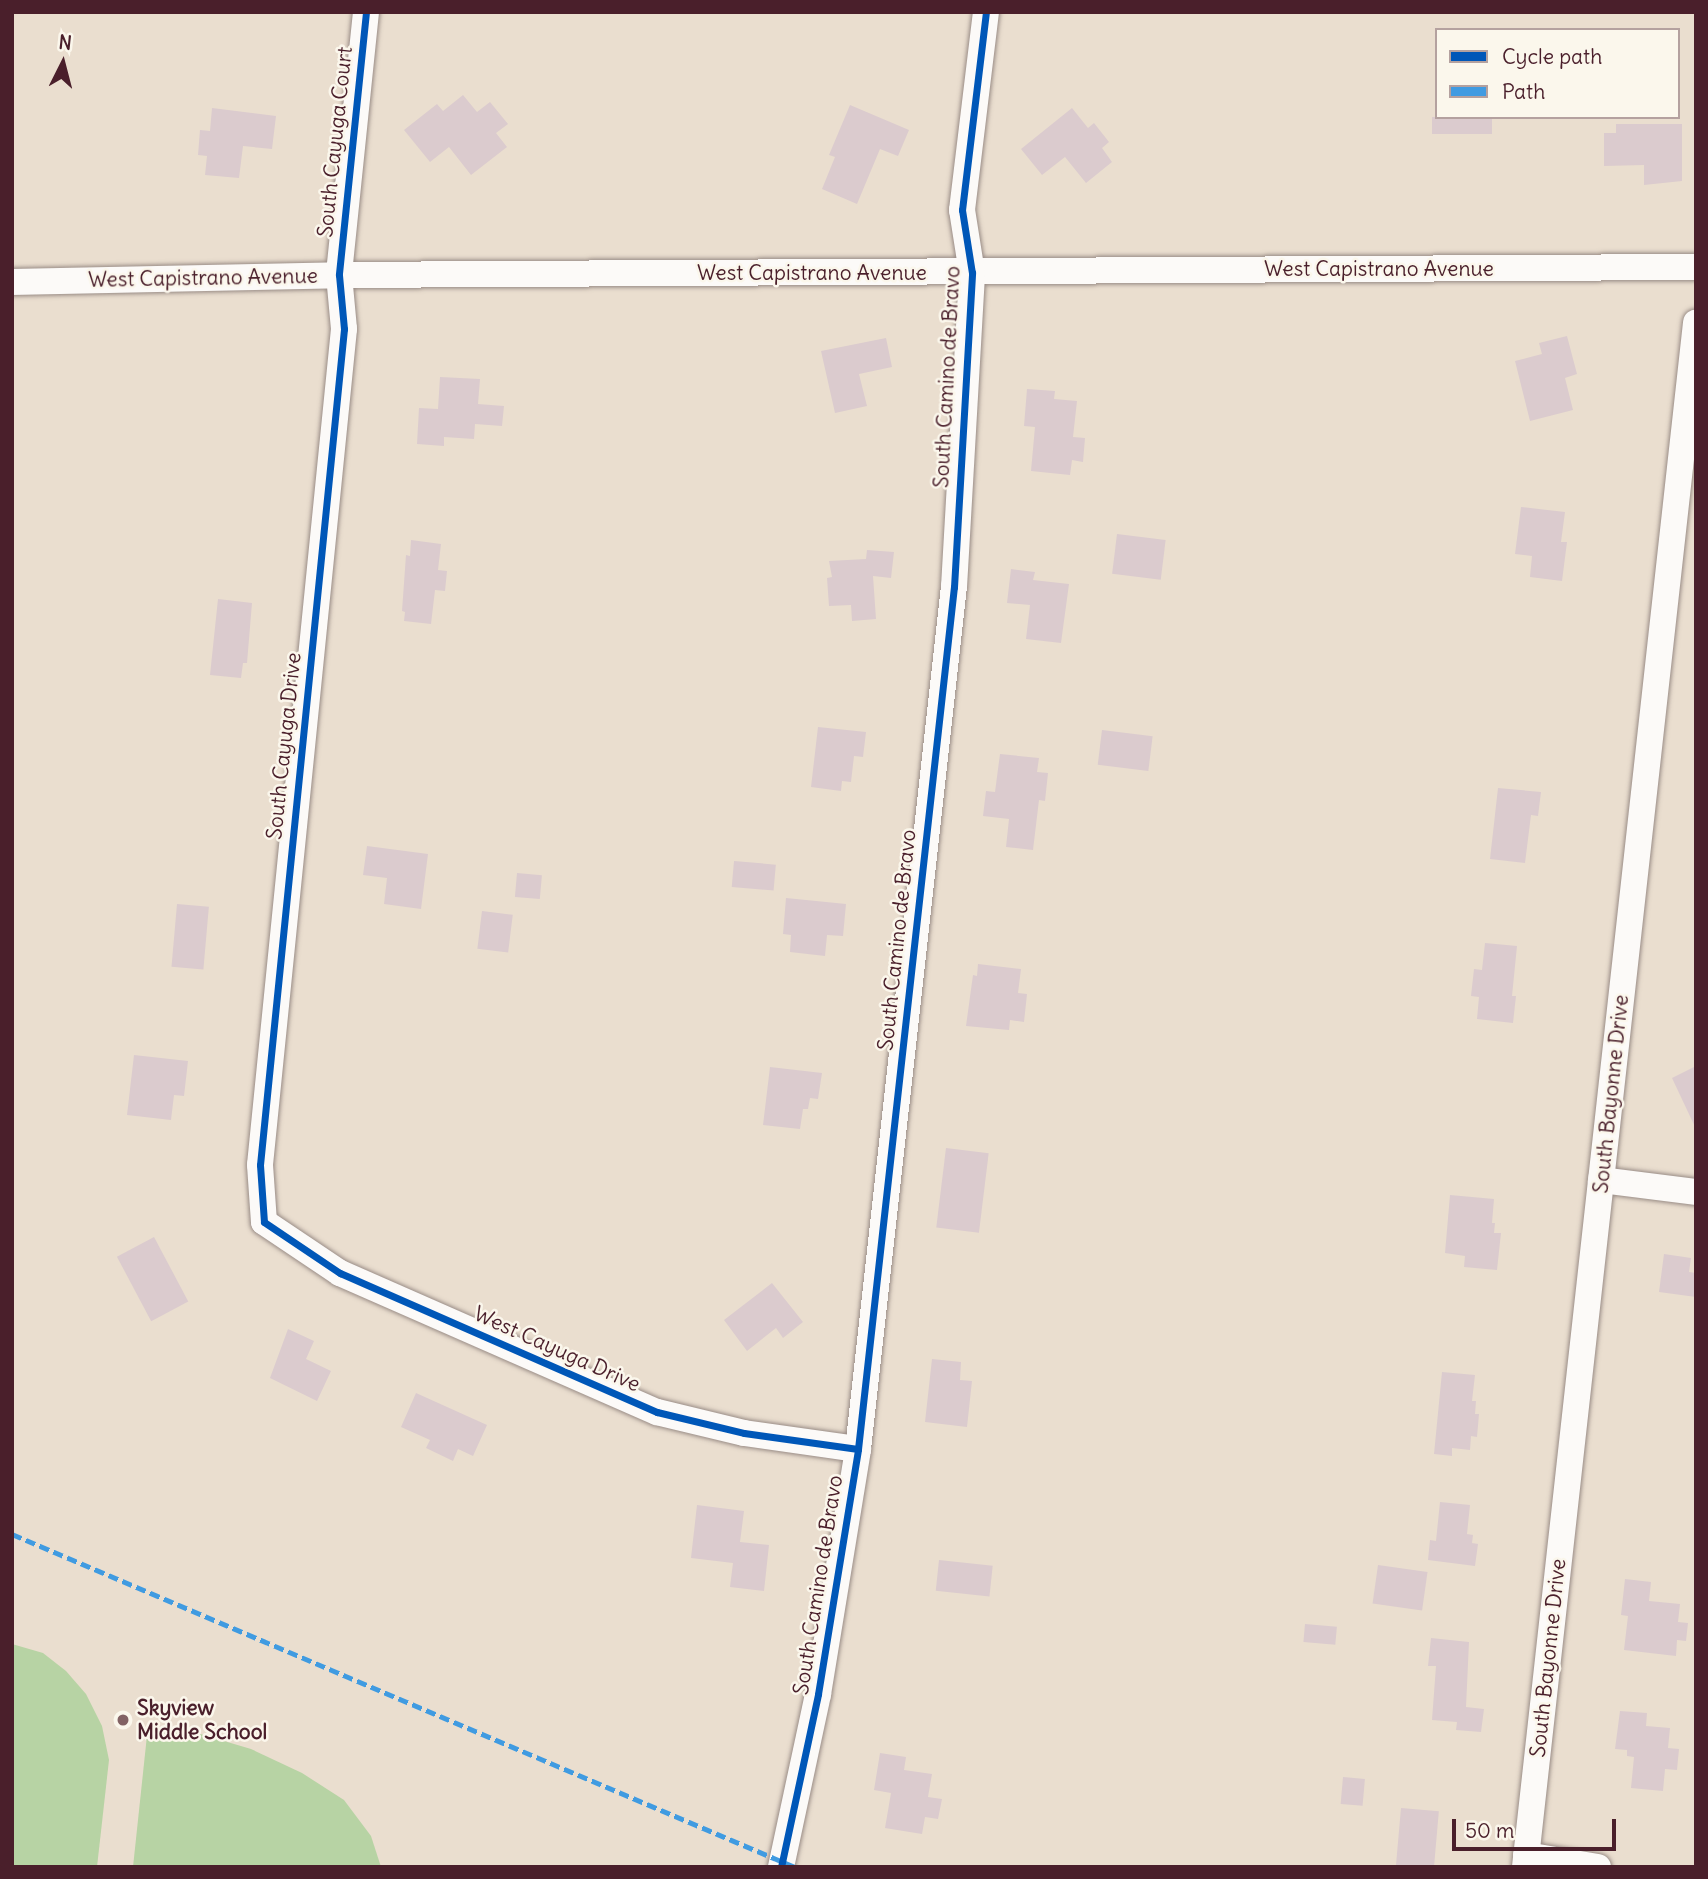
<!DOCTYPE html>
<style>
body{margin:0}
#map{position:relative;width:1708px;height:1879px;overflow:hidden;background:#eadecf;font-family:Delius,sans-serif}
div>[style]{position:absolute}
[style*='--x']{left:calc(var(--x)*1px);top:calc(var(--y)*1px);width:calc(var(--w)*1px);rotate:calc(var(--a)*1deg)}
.green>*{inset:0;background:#b7d3a4}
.building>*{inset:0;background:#dbcbce;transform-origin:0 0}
.roads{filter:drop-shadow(0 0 2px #998c86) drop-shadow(0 0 2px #998c86)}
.minor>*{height:26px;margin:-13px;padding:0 13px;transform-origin:13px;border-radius:13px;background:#fcfaf8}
.quiet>*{height:5px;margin-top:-2.5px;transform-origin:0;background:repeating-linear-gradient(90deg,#409be1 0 10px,transparent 0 15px)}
.cycleway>*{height:7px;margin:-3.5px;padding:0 3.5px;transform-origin:3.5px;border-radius:3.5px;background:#0057b8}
.dots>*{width:19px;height:19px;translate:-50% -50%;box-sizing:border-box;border:4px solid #fbf7ec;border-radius:50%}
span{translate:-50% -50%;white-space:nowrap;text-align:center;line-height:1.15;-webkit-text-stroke:5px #fbf7ec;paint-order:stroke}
.street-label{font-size:21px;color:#4a1f2b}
.poi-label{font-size:21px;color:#4a1f2b;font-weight:700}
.left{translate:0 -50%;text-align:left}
.frame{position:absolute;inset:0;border:14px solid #4a1f2b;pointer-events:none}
.legend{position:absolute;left:1435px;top:28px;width:245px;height:91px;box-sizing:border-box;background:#fbf7ec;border:2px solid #b4a19f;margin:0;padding:9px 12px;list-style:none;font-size:21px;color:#4a1f2b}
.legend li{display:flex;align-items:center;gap:14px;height:35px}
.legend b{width:35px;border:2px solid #b4a19f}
.north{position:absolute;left:28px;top:28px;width:70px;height:70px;-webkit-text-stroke:5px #fbf7ec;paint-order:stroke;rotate:6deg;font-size:19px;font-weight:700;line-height:28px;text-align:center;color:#4a1f2b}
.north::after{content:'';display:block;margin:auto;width:24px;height:32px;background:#4a1f2b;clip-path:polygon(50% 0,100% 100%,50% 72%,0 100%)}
.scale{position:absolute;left:1452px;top:1819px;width:164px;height:32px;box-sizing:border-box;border:4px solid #4a1f2b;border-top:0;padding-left:9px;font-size:21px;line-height:24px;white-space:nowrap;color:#4a1f2b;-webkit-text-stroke:5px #fbf7ec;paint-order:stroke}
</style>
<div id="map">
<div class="green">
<div style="clip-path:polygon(12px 1644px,43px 1653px,66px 1671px,86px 1694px,102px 1726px,109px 1760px,97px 1867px,12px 1867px)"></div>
<div style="clip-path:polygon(148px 1726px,197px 1733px,251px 1749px,302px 1773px,344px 1800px,371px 1836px,381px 1867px,133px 1867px)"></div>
</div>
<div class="building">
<div style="clip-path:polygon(463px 95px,477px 112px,490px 102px,508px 124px,496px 133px,507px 147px,471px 175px,449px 147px,430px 162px,404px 130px,437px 104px,443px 111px)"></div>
<div style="clip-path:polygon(850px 105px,909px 130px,898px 156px,880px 149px,857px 204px,822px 189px,835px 157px,829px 155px)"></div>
<div style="clip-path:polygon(212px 108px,276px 116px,272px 149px,243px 146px,239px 178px,205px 175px,207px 156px,198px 155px,200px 130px,210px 131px)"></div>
<div style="clip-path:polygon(1072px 108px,1088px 128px,1094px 123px,1109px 142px,1102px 148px,1112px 162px,1086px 183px,1065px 157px,1042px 175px,1021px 149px)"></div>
<div style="left:1432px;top:117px;width:60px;height:17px"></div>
<div style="clip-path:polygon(1616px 124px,1682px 124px,1682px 181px,1644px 185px,1644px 165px,1604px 166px,1604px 133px,1616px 133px)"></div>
<div style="clip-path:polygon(1567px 336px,1577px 374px,1565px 378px,1573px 410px,1530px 421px,1515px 361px,1542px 354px,1539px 343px)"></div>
<div style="clip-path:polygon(886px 338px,892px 367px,859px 374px,867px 406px,835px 413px,821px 351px)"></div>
<div style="clip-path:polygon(440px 377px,480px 379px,478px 404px,504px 406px,502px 426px,475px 424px,474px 439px,444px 437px,444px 446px,417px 444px,419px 408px,438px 409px)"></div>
<div style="clip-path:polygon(1027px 389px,1055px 391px,1054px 399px,1077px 401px,1073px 437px,1085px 438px,1083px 462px,1072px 460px,1070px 475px,1031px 471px,1035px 427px,1024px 426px)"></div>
<div style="clip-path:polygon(1521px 507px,1565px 512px,1561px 542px,1567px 542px,1562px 581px,1530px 577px,1532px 556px,1515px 554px)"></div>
<div style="left:1117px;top:534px;width:49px;height:40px;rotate:7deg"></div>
<div style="clip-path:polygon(411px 540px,441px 544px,438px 570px,447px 571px,445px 591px,435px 590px,431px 624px,404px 621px,405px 612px,402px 611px,406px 555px,410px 556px)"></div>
<div style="clip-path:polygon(867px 550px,894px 552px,891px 578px,873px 576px,876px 619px,852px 621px,851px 605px,829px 606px,827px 578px,832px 577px,829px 561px,866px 559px)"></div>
<div style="clip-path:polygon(1011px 569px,1035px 572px,1033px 580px,1069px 584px,1061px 643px,1026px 639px,1030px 605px,1007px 603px)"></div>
<div style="clip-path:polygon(218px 599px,252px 603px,247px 663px,243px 663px,241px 678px,210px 675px)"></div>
<div style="clip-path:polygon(818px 727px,866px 732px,863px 757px,854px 756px,851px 782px,842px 781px,841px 791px,811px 787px)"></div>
<div style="left:1102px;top:730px;width:51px;height:35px;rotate:7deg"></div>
<div style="clip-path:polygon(1000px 754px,1039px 758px,1037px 772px,1048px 773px,1045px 801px,1039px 800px,1033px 850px,1006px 847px,1009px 819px,983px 816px,986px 791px,995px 792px)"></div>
<div style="clip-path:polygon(1498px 788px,1541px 792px,1538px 816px,1531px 815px,1525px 863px,1490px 859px)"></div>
<div style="clip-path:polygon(367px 846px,428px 854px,421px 909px,384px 904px,387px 878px,363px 875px)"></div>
<div style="left:734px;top:861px;width:42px;height:26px;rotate:5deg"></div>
<div style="left:517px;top:873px;width:25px;height:24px;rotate:5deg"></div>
<div style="clip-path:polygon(786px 898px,846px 904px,843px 936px,827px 935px,825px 956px,790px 952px,791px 935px,783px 934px)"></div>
<div style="left:177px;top:904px;width:32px;height:63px;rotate:5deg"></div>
<div style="left:482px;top:911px;width:31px;height:38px;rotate:7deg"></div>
<div style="clip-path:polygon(1485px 943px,1517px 946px,1512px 996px,1516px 996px,1513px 1023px,1477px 1019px,1479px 997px,1471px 996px,1474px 969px,1482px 970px)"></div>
<div style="clip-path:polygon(978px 964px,1021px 969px,1018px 993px,1027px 994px,1024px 1022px,1010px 1020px,1009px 1030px,966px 1026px,973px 975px,977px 976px)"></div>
<div style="clip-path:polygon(134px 1055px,188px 1061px,184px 1096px,174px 1095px,171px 1120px,127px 1115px)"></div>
<div style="clip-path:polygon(1696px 1066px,1696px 1129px,1672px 1078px)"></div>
<div style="clip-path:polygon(770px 1067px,822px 1073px,818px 1099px,810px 1098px,808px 1109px,803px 1109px,800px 1129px,763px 1125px)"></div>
<div style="left:946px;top:1148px;width:43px;height:80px;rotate:7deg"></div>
<div style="clip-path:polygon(1450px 1195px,1494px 1199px,1492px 1223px,1495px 1223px,1494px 1233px,1501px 1233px,1497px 1270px,1464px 1267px,1465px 1256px,1445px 1253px)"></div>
<div style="left:154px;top:1237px;width:73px;height:42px;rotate:62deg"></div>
<div style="clip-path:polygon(1664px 1254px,1691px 1258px,1689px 1272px,1696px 1273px,1696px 1297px,1659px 1292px)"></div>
<div style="clip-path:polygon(772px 1283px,803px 1322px,783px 1338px,776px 1328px,747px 1351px,724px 1320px)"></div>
<div style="clip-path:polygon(288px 1329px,314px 1341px,306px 1359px,331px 1371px,317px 1401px,270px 1378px)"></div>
<div style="clip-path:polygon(932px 1359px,961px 1362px,960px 1380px,972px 1381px,967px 1427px,925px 1422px)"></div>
<div style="clip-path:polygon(1442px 1372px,1475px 1375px,1472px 1401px,1476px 1401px,1475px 1414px,1479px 1414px,1477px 1437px,1471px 1436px,1470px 1450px,1452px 1448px,1452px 1456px,1434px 1454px)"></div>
<div style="clip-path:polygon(416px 1393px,487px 1425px,473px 1456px,458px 1449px,453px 1461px,426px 1448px,430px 1440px,401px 1427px)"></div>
<div style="clip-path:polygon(1440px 1502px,1470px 1505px,1467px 1534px,1473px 1535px,1472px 1543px,1478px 1544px,1475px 1566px,1428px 1560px,1430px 1540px,1436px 1541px)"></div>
<div style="clip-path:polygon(697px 1505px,744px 1511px,740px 1542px,769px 1545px,764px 1591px,730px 1587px,733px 1563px,691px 1558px)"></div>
<div style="left:939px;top:1560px;width:54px;height:31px;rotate:6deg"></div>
<div style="left:1378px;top:1565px;width:50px;height:39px;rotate:8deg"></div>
<div style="clip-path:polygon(1625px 1579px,1651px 1582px,1649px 1601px,1680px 1604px,1678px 1622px,1688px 1623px,1686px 1641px,1677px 1640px,1676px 1656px,1624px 1650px,1628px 1616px,1621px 1615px)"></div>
<div style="left:1305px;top:1624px;width:32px;height:18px;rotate:5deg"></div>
<div style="clip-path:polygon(1431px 1638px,1469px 1642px,1466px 1707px,1484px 1709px,1481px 1732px,1456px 1730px,1457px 1722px,1432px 1720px,1436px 1666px,1428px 1666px)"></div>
<div style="clip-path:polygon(1620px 1711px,1647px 1713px,1646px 1726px,1670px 1728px,1668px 1748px,1679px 1749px,1677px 1770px,1665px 1769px,1663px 1791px,1631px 1788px,1634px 1757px,1627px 1756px,1627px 1750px,1615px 1749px)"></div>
<div style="clip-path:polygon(880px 1753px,906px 1757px,904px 1770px,932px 1774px,928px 1797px,942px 1799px,938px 1819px,925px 1817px,922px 1834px,885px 1828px,891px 1793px,874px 1790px)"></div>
<div style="left:1343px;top:1777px;width:22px;height:27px;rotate:5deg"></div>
<div style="left:1401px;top:1808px;width:38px;height:59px;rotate:5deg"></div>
</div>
<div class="roads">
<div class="minor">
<div style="--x:366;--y:12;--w:264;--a:95.9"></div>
<div style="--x:339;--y:275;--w:54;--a:84.7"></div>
<div style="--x:344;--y:329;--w:840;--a:95.74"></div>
<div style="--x:260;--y:1165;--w:57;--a:86"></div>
<div style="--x:264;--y:1222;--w:92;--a:33.9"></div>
<div style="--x:340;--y:1273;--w:346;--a:23.7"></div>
<div style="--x:657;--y:1412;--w:89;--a:13.6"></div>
<div style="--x:744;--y:1433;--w:115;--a:8"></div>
<div style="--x:12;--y:282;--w:327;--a:-1.2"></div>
<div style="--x:339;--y:275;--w:1357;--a:-0.34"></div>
<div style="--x:1601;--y:1180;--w:96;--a:7.2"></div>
<div style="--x:1526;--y:1855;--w:73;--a:9.5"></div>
<div style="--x:781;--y:1867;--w:177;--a:-77.9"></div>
<div style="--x:818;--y:1694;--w:248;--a:-80.7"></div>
<div style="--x:858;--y:1449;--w:867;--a:-83.65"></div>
<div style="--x:954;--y:587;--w:315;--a:-86.7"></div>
<div style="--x:972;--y:273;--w:64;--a:-99"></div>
<div style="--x:962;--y:210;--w:199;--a:-83.1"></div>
<div style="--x:1525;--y:1867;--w:1554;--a:-83.68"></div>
</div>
</div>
<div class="quiet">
<div style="--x:12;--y:1534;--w:851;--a:23.04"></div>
</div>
<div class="cycleway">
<div style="--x:366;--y:12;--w:264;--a:95.9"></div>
<div style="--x:339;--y:275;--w:54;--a:84.7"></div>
<div style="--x:344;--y:329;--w:840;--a:95.74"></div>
<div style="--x:260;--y:1165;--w:57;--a:86"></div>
<div style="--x:264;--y:1222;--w:92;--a:33.9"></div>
<div style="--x:340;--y:1273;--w:346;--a:23.7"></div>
<div style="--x:657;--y:1412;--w:89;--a:13.6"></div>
<div style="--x:744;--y:1433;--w:115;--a:8"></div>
<div style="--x:781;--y:1867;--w:177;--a:-77.9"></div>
<div style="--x:818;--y:1694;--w:248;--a:-80.7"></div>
<div style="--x:858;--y:1449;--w:867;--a:-83.65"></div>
<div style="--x:954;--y:587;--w:315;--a:-86.7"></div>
<div style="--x:972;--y:273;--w:64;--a:-99"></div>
<div style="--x:962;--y:210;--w:199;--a:-83.1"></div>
</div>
<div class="dots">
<div style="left:123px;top:1720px;background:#826264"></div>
</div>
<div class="street-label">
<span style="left:335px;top:142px;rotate:-84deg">South Cayuga Court</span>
<span style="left:1379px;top:269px">West Capistrano Avenue</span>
<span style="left:812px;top:273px">West Capistrano Avenue</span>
<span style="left:203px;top:278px;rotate:-1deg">West Capistrano Avenue</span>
<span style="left:947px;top:377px;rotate:-87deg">South Camino de Bravo</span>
<span style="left:284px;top:746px;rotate:-84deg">South Cayuga Drive</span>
<span style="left:897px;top:940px;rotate:-84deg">South Camino de Bravo</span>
<span style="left:1611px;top:1094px;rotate:-84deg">South Bayonne Drive</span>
<span style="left:557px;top:1349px;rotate:24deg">West Cayuga Drive</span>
<span style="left:818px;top:1585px;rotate:-81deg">South Camino de Bravo</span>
<span style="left:1548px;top:1658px;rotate:-84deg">South Bayonne Drive</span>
</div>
<div class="poi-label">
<span class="left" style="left:137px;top:1720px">Skyview<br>Middle School</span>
</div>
<div class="frame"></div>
<ul class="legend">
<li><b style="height:9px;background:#0057b8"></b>Cycle path</li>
<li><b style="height:9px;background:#409be1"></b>Path</li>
</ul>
<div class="north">N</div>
<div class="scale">50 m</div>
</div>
